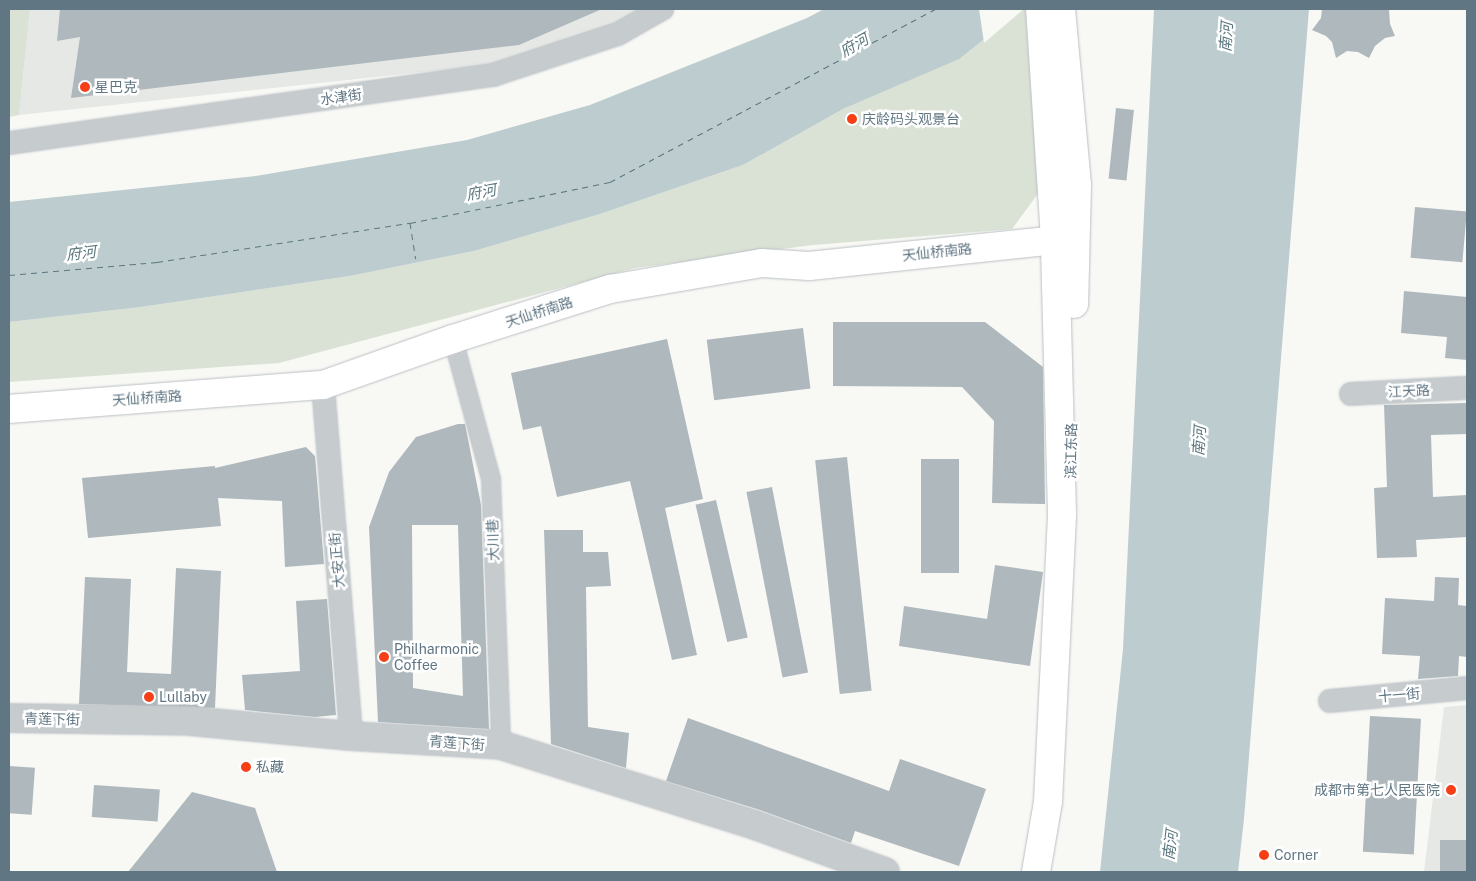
<!DOCTYPE html>
<meta charset="utf-8">
<style>
body{margin:0}
#map{position:relative;width:1476px;height:881px;overflow:hidden;background:#f8f8f5;font-family:"Public Sans","Noto Sans SC",sans-serif}
div>[style]{position:absolute}
[style*='--x']{left:calc(var(--x)*1px);top:calc(var(--y)*1px);width:calc(var(--w)*1px);rotate:calc(var(--a)*1deg)}
.built>*{inset:0;background:#e6e8e6}
.green>*{inset:0;background:#dae1d5}
.water>*{inset:0;background:#bdcccf}
.pier>*{inset:0;background:#f8f8f5}
.ferry>*{height:1px;margin-top:-0.5px;transform-origin:0;background:repeating-linear-gradient(90deg,#5a767e 0 6px,transparent 0 11px)}
.building>*{inset:0;background:#aeb8bd;transform-origin:0 0}
.roads{filter:drop-shadow(0 0 1px #bac0c4) drop-shadow(0 0 1px #bac0c4)}
.pedestrian>*{height:18px;margin:-9px;padding:0 9px;transform-origin:9px;border-radius:9px;background:#c6cbce}
.minor>*{height:22px;margin:-11px;padding:0 11px;transform-origin:11px;border-radius:11px;background:#c6cbce}
.tertiary>*{height:28px;margin:-14px;padding:0 14px;transform-origin:14px;border-radius:14px;background:#c6cbce}
.secondary>*{height:28px;margin:-14px;padding:0 14px;transform-origin:14px;border-radius:14px;background:#fff}
.dots>*{width:14px;height:14px;translate:-50% -50%;box-sizing:border-box;border:2px solid #fff;border-radius:50%}
span{translate:-50% -50%;white-space:nowrap;text-align:center;line-height:1.15;-webkit-text-stroke:5px #fff;paint-order:stroke}
.poi-label{font-size:14px;color:#607683}
.left{translate:0 -50%;text-align:left}
.right{translate:-100% -50%;text-align:right}
.street-label{font-size:14px;color:#607683}
.water-label{font-size:15px;color:#5a767e;font-style:italic}
.frame{position:absolute;inset:0;border:10px solid #607683;pointer-events:none}
</style>
<div id="map">
<div class="built">
<div style="clip-path:polygon(30px 9px,639px 9px,609px 27px,489px 65px,19px 115px)"></div>
<div style="clip-path:polygon(1467px 705px,1467px 872px,1424px 872px,1444px 707px)"></div>
</div>
<div class="green">
<div style="clip-path:polygon(9px 9px,30px 9px,19px 115px,9px 117px)"></div>
<div style="clip-path:polygon(1022px 9px,1030px 9px,1048px 180px,1012px 229px,813px 245px,635px 268px,279px 363px,9px 382px,9px 322px,141px 307px,350px 276px,474px 251px,600px 214px,743px 165px)"></div>
</div>
<div class="water">
<div style="clip-path:polygon(824px 9px,1022px 9px,959px 59px,845px 108px,743px 165px,600px 214px,474px 251px,350px 276px,141px 307px,9px 322px,9px 202px,256px 176px,467px 140px,590px 105px,807px 18px)"></div>
<div style="clip-path:polygon(1154px 9px,1309px 9px,1244px 819px,1238px 872px,1100px 872px,1123px 649px)"></div>
</div>
<div class="pier">
<div style="clip-path:polygon(979px 9px,1024px 9px,984px 43px)"></div>
</div>
<div class="ferry">
<div style="--x:410;--y:223;--w:36;--a:81"></div>
<div style="--x:9;--y:275;--w:149;--a:-5"></div>
<div style="--x:157;--y:262;--w:256;--a:-8.8"></div>
<div style="--x:410;--y:223;--w:204;--a:-11.6"></div>
<div style="--x:610;--y:182;--w:369;--a:-28"></div>
</div>
<div class="building">
<div style="clip-path:polygon(60px 9px,602px 9px,519px 45px,71px 98px,80px 37px,57px 41px)"></div>
<div style="clip-path:polygon(1322px 9px,1389px 9px,1390px 24px,1395px 36px,1385px 38px,1375px 46px,1369px 58px,1358px 52px,1347px 51px,1336px 58px,1332px 42px,1326px 36px,1312px 30px,1321px 18px)"></div>
<div style="left:1116px;top:108px;width:18px;height:71px;rotate:6deg"></div>
<div style="left:1415px;top:207px;width:52px;height:51px;rotate:5deg"></div>
<div style="clip-path:polygon(1404px 291px,1467px 297px,1467px 360px,1445px 358px,1447px 337px,1401px 333px)"></div>
<div style="clip-path:polygon(833px 322px,985px 322px,1043px 367px,1045px 504px,992px 503px,994px 421px,962px 387px,833px 386px)"></div>
<div style="left:803px;top:328px;width:61px;height:97px;rotate:83deg"></div>
<div style="clip-path:polygon(667px 339px,703px 499px,665px 508px,697px 655px,672px 660px,630px 481px,557px 497px,541px 426px,523px 430px,511px 373px)"></div>
<div style="clip-path:polygon(1467px 403px,1467px 434px,1431px 435px,1433px 497px,1467px 495px,1467px 537px,1416px 540px,1417px 557px,1377px 558px,1374px 488px,1387px 487px,1384px 405px)"></div>
<div style="clip-path:polygon(evenodd,458px 424px,465px 424px,481px 505px,489px 729px,378px 722px,369px 527px,389px 472px,416px 437px,458px 424px,412px 525px,458px 525px,463px 696px,413px 688px,412px 525px)"></div>
<div style="clip-path:polygon(306px 447px,315px 456px,324px 564px,285px 567px,282px 501px,218px 498px,221px 526px,88px 538px,82px 478px,215px 466px,215px 468px)"></div>
<div style="left:847px;top:457px;width:235px;height:32px;rotate:84deg"></div>
<div style="left:921px;top:459px;width:38px;height:114px"></div>
<div style="left:772px;top:487px;width:189px;height:26px;rotate:79deg"></div>
<div style="left:716px;top:500px;width:141px;height:21px;rotate:77deg"></div>
<div style="clip-path:polygon(544px 530px,583px 530px,583px 552px,608px 552px,611px 586px,586px 587px,588px 727px,629px 733px,626px 768px,551px 744px)"></div>
<div style="clip-path:polygon(995px 565px,1043px 572px,1030px 666px,899px 646px,904px 606px,987px 619px)"></div>
<div style="clip-path:polygon(176px 568px,221px 571px,215px 708px,79px 704px,85px 577px,131px 579px,127px 672px,171px 674px)"></div>
<div style="clip-path:polygon(1435px 577px,1459px 578px,1458px 605px,1467px 606px,1467px 657px,1459px 656px,1458px 676px,1418px 679px,1420px 656px,1382px 654px,1385px 598px,1434px 601px)"></div>
<div style="clip-path:polygon(327px 599px,336px 715px,315px 717px,245px 710px,242px 675px,300px 671px,296px 601px)"></div>
<div style="left:1370px;top:716px;width:51px;height:136px;rotate:3deg"></div>
<div style="clip-path:polygon(688px 718px,889px 791px,900px 759px,986px 789px,959px 866px,855px 831px,851px 843px,760px 810px,666px 781px)"></div>
<div style="left:9px;top:766px;width:26px;height:47px;rotate:4deg"></div>
<div style="left:94px;top:785px;width:66px;height:32px;rotate:4deg"></div>
<div style="clip-path:polygon(192px 792px,255px 808px,277px 872px,128px 872px)"></div>
<div style="left:1440px;top:840px;width:27px;height:32px"></div>
</div>
<div class="roads">
<div class="pedestrian">
<div style="--x:453;--y:339;--w:145;--a:74.8"></div>
<div style="--x:491;--y:479;--w:266;--a:87.8"></div>
</div>
<div class="minor">
<div style="--x:9;--y:143;--w:489;--a:-8"></div>
<div style="--x:493;--y:75;--w:132;--a:-18.2"></div>
<div style="--x:618;--y:34;--w:51;--a:-29.6"></div>
<div style="--x:323;--y:385;--w:352;--a:85.4"></div>
<div style="--x:1351;--y:394;--w:116;--a:-3"></div>
<div style="--x:1330;--y:701;--w:138;--a:-5.4"></div>
</div>
<div class="tertiary">
<div style="--x:9;--y:718;--w:181;--a:0.9"></div>
<div style="--x:190;--y:721;--w:162;--a:5.3"></div>
<div style="--x:351;--y:736;--w:150;--a:3.4"></div>
<div style="--x:501;--y:745;--w:266;--a:17.5"></div>
<div style="--x:755;--y:825;--w:138;--a:19.9"></div>
</div>
<div class="secondary">
<div style="--x:1061;--y:9;--w:177;--a:84.8"></div>
<div style="--x:1077;--y:185;--w:119;--a:91.4"></div>
<div style="--x:9;--y:409;--w:315;--a:-4.4"></div>
<div style="--x:323;--y:385;--w:138;--a:-19.5"></div>
<div style="--x:453;--y:339;--w:165;--a:-17.7"></div>
<div style="--x:610;--y:289;--w:154;--a:-9.7"></div>
<div style="--x:762;--y:263;--w:47;--a:3.7"></div>
<div style="--x:809;--y:266;--w:267;--a:-6"></div>
<div style="--x:1036;--y:872;--w:71;--a:-80.3"></div>
<div style="--x:1048;--y:802;--w:288;--a:-87.2"></div>
<div style="--x:1062;--y:514;--w:275;--a:-91.5"></div>
<div style="--x:1055;--y:239;--w:230;--a:-93.7"></div>
</div>
</div>
<div class="dots">
<div style="left:85px;top:87px;background:#f63e17"></div>
<div style="left:852px;top:119px;background:#f63e17"></div>
<div style="left:384px;top:657px;background:#f63e17"></div>
<div style="left:149px;top:697px;background:#f63e17"></div>
<div style="left:246px;top:767px;background:#f63e17"></div>
<div style="left:1451px;top:790px;background:#f63e17"></div>
<div style="left:1264px;top:855px;background:#f63e17"></div>
</div>
<div class="poi-label">
<span class="left" style="left:95px;top:87px">星巴克</span>
<span class="left" style="left:862px;top:119px">庆龄码头观景台</span>
<span class="left" style="left:394px;top:657px">Philharmonic<br>Coffee</span>
<span class="left" style="left:159px;top:697px">Lullaby</span>
<span class="left" style="left:256px;top:767px">私藏</span>
<span class="right" style="left:1440px;top:790px">成都市第七人民医院</span>
<span class="left" style="left:1274px;top:855px">Corner</span>
</div>
<div class="street-label">
<span style="left:341px;top:97px;rotate:-8deg">水津街</span>
<span style="left:937px;top:252px;rotate:-6deg">天仙桥南路</span>
<span style="left:539px;top:312px;rotate:-18deg">天仙桥南路</span>
<span style="left:1409px;top:391px;rotate:-3deg">江天路</span>
<span style="left:147px;top:398px;rotate:-4deg">天仙桥南路</span>
<span style="left:1071px;top:451px;rotate:-89deg">滨江东路</span>
<span style="left:493px;top:540px;rotate:-92deg">大川巷</span>
<span style="left:337px;top:560px;rotate:-95deg">大安正街</span>
<span style="left:1399px;top:695px;rotate:-5deg">十一街</span>
<span style="left:52px;top:719px;rotate:1deg">青莲下街</span>
<span style="left:457px;top:743px;rotate:4deg">青莲下街</span>
</div>
<div class="water-label">
<span style="left:1226px;top:37px;rotate:-86deg">南河</span>
<span style="left:854px;top:45px;rotate:-30deg">府河</span>
<span style="left:481px;top:192px;rotate:-10deg">府河</span>
<span style="left:81px;top:253px;rotate:-6deg">府河</span>
<span style="left:1199px;top:441px;rotate:-86deg">南河</span>
<span style="left:1170px;top:845px;rotate:-83deg">南河</span>
</div>
<div class="frame"></div>
</div>
